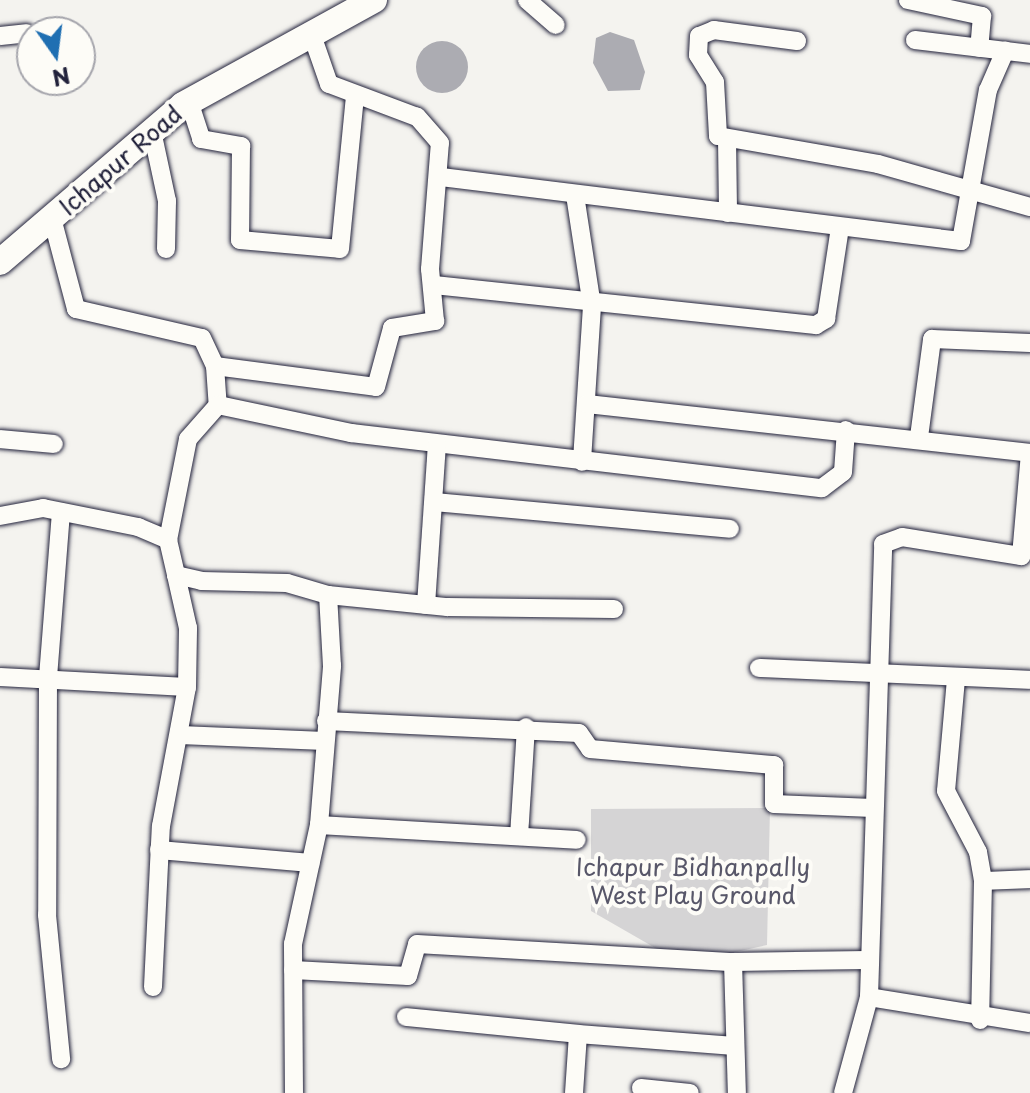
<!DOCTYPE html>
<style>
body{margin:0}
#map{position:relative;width:1030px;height:1093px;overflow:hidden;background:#f4f3ef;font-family:"Playpen Sans",sans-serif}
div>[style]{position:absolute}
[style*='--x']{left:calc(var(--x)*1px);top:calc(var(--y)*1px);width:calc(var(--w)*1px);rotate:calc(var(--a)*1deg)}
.green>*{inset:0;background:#d5d4d5}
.water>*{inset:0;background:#acacb2}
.round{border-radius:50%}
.roads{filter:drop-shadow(0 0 2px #22223b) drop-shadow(0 0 2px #22223b)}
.street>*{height:18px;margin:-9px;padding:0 9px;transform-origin:9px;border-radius:9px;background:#fdfcf7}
.secondary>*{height:26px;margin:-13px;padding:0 13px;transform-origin:13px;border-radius:13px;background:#fdfcf7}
span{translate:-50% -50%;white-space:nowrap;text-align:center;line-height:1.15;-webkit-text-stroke:8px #fdfcf7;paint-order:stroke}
.street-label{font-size:24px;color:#22223b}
.park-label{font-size:24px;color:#585769}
.north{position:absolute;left:16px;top:16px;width:80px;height:80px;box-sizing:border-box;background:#fdfcf7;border:2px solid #a5a5ac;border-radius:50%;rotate:166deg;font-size:22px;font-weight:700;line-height:32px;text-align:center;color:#22223b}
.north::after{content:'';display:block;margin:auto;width:28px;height:36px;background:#1f6fb2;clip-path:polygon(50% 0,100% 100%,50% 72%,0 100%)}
</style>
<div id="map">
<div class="green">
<div style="clip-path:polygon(770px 808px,767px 945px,731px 953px,664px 953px,591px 911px,591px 809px)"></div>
</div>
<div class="water">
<div style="clip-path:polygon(610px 32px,634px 40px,645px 72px,640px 90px,608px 91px,593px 63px,596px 38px)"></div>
<div class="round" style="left:416px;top:41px;width:52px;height:52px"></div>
</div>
<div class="roads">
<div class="street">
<div style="--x:527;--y:0;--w:38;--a:41"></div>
<div style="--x:908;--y:0;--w:76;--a:12.2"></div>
<div style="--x:982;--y:16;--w:32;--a:95"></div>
<div style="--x:0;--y:36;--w:27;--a:-6"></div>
<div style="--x:915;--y:40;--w:116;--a:6.9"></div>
<div style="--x:797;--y:41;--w:84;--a:-172.5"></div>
<div style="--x:714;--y:30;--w:16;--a:158"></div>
<div style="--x:699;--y:36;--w:19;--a:93"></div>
<div style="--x:698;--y:55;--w:32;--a:58"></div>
<div style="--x:715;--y:82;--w:54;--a:86.8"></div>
<div style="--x:718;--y:136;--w:162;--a:9.9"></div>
<div style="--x:878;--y:164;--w:158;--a:15.8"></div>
<div style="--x:189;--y:101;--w:40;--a:72"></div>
<div style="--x:201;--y:139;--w:41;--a:9.9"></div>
<div style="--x:241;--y:146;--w:94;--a:90.6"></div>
<div style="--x:240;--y:240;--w:100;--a:5.1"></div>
<div style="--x:340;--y:249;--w:154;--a:-84.4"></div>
<div style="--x:152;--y:131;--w:72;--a:77.9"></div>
<div style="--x:167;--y:201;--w:48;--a:91.2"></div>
<div style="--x:727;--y:139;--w:74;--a:89.2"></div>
<div style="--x:441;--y:177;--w:524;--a:7.02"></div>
<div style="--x:961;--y:241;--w:153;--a:-79.9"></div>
<div style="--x:988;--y:90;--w:43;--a:-66.4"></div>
<div style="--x:575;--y:195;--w:112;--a:81.3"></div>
<div style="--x:592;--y:306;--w:156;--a:93.7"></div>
<div style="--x:52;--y:218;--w:94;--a:75.2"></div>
<div style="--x:76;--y:309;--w:129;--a:13"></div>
<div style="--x:202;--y:338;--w:31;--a:65"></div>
<div style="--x:215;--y:366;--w:39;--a:86"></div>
<div style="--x:434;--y:285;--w:384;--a:6"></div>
<div style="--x:816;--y:325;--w:12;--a:-31"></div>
<div style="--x:826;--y:319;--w:93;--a:-81.3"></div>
<div style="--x:215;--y:366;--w:162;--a:7.4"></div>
<div style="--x:376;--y:387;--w:61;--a:-74.8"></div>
<div style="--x:392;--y:328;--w:44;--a:-9.2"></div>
<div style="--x:435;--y:321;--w:52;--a:-95.5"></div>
<div style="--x:430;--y:269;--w:126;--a:-85.5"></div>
<div style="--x:440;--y:143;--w:35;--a:-131"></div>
<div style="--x:417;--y:117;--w:94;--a:-159.4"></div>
<div style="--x:329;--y:84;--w:49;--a:-109.2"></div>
<div style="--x:587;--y:404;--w:446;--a:6.3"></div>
<div style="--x:919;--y:437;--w:99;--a:-82.4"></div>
<div style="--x:932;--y:339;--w:98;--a:2.3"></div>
<div style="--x:0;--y:439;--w:54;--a:5.3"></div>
<div style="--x:435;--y:502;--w:296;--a:5.2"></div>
<div style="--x:61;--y:512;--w:166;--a:94.5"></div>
<div style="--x:48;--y:677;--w:238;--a:90.2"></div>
<div style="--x:47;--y:915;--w:145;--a:84.4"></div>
<div style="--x:0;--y:516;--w:44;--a:-10.5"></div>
<div style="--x:43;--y:508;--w:97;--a:11.3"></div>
<div style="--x:138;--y:527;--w:33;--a:23"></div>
<div style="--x:168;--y:540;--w:36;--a:77"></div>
<div style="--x:176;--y:575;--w:26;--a:13"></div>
<div style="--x:201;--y:581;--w:86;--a:1.3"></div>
<div style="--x:287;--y:583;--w:43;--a:16.3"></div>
<div style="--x:328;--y:595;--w:120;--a:5.8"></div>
<div style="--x:447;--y:607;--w:167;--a:0.7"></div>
<div style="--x:168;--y:540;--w:103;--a:-78.8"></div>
<div style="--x:188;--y:439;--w:45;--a:-48.6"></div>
<div style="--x:218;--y:405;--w:136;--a:11.9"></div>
<div style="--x:351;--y:433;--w:474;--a:6.7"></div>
<div style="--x:822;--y:488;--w:26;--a:-37"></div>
<div style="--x:843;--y:472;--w:42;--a:-85.9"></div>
<div style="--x:426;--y:605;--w:161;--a:-86.1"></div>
<div style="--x:759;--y:668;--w:271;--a:2.5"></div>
<div style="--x:0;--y:677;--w:187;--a:3.1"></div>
<div style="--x:956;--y:679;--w:112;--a:95.1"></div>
<div style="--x:946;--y:791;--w:69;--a:62.3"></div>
<div style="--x:978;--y:852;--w:29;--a:80"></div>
<div style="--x:983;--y:881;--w:139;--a:91.2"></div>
<div style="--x:326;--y:721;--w:253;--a:2.7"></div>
<div style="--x:579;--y:733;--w:19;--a:55"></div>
<div style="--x:590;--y:749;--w:185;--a:5"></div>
<div style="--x:774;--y:765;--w:39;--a:90"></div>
<div style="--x:774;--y:804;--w:99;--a:2.3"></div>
<div style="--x:180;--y:735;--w:145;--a:2.4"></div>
<div style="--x:319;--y:825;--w:258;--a:3.3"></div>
<div style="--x:519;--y:836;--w:109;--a:-86.3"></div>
<div style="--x:159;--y:850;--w:152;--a:4.9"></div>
<div style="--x:983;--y:881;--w:47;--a:-2.4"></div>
<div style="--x:733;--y:962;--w:131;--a:88.3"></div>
<div style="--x:293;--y:970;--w:115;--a:3"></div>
<div style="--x:408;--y:976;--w:33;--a:-74"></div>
<div style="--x:417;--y:944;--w:317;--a:3.3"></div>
<div style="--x:733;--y:962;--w:134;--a:-0.9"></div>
<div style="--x:153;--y:987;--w:161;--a:-87.2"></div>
<div style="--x:161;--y:826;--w:141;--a:-79.4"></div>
<div style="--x:187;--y:687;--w:59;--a:-89"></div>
<div style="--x:188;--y:628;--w:54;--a:-102.8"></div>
<div style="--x:869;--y:997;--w:163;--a:9.2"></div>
<div style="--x:406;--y:1017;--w:173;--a:5.6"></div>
<div style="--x:641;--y:1088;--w:49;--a:5.8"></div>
<div style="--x:294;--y:1093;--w:149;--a:-90.4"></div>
<div style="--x:293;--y:944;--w:122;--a:-77.7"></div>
<div style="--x:319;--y:825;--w:160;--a:-85.3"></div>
<div style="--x:332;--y:666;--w:71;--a:-93.2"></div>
<div style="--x:574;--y:1093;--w:59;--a:-86.1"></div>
<div style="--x:578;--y:1034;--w:157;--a:4.4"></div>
<div style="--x:843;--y:1093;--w:99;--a:-74.8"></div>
<div style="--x:869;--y:997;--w:453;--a:-88.2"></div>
<div style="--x:883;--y:544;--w:20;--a:-20"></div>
<div style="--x:902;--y:537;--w:121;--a:9.1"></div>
<div style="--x:1021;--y:556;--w:103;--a:-85"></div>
</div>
<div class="secondary">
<div style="--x:0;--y:262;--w:241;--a:-40.6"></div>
<div style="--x:183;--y:105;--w:218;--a:-28.8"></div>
</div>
</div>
<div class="street-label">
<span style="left:120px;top:160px;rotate:-41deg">Ichapur Road</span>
</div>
<div class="park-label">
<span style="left:693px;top:881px">Ichapur Bidhanpally<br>West Play Ground</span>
</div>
<div class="north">N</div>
</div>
